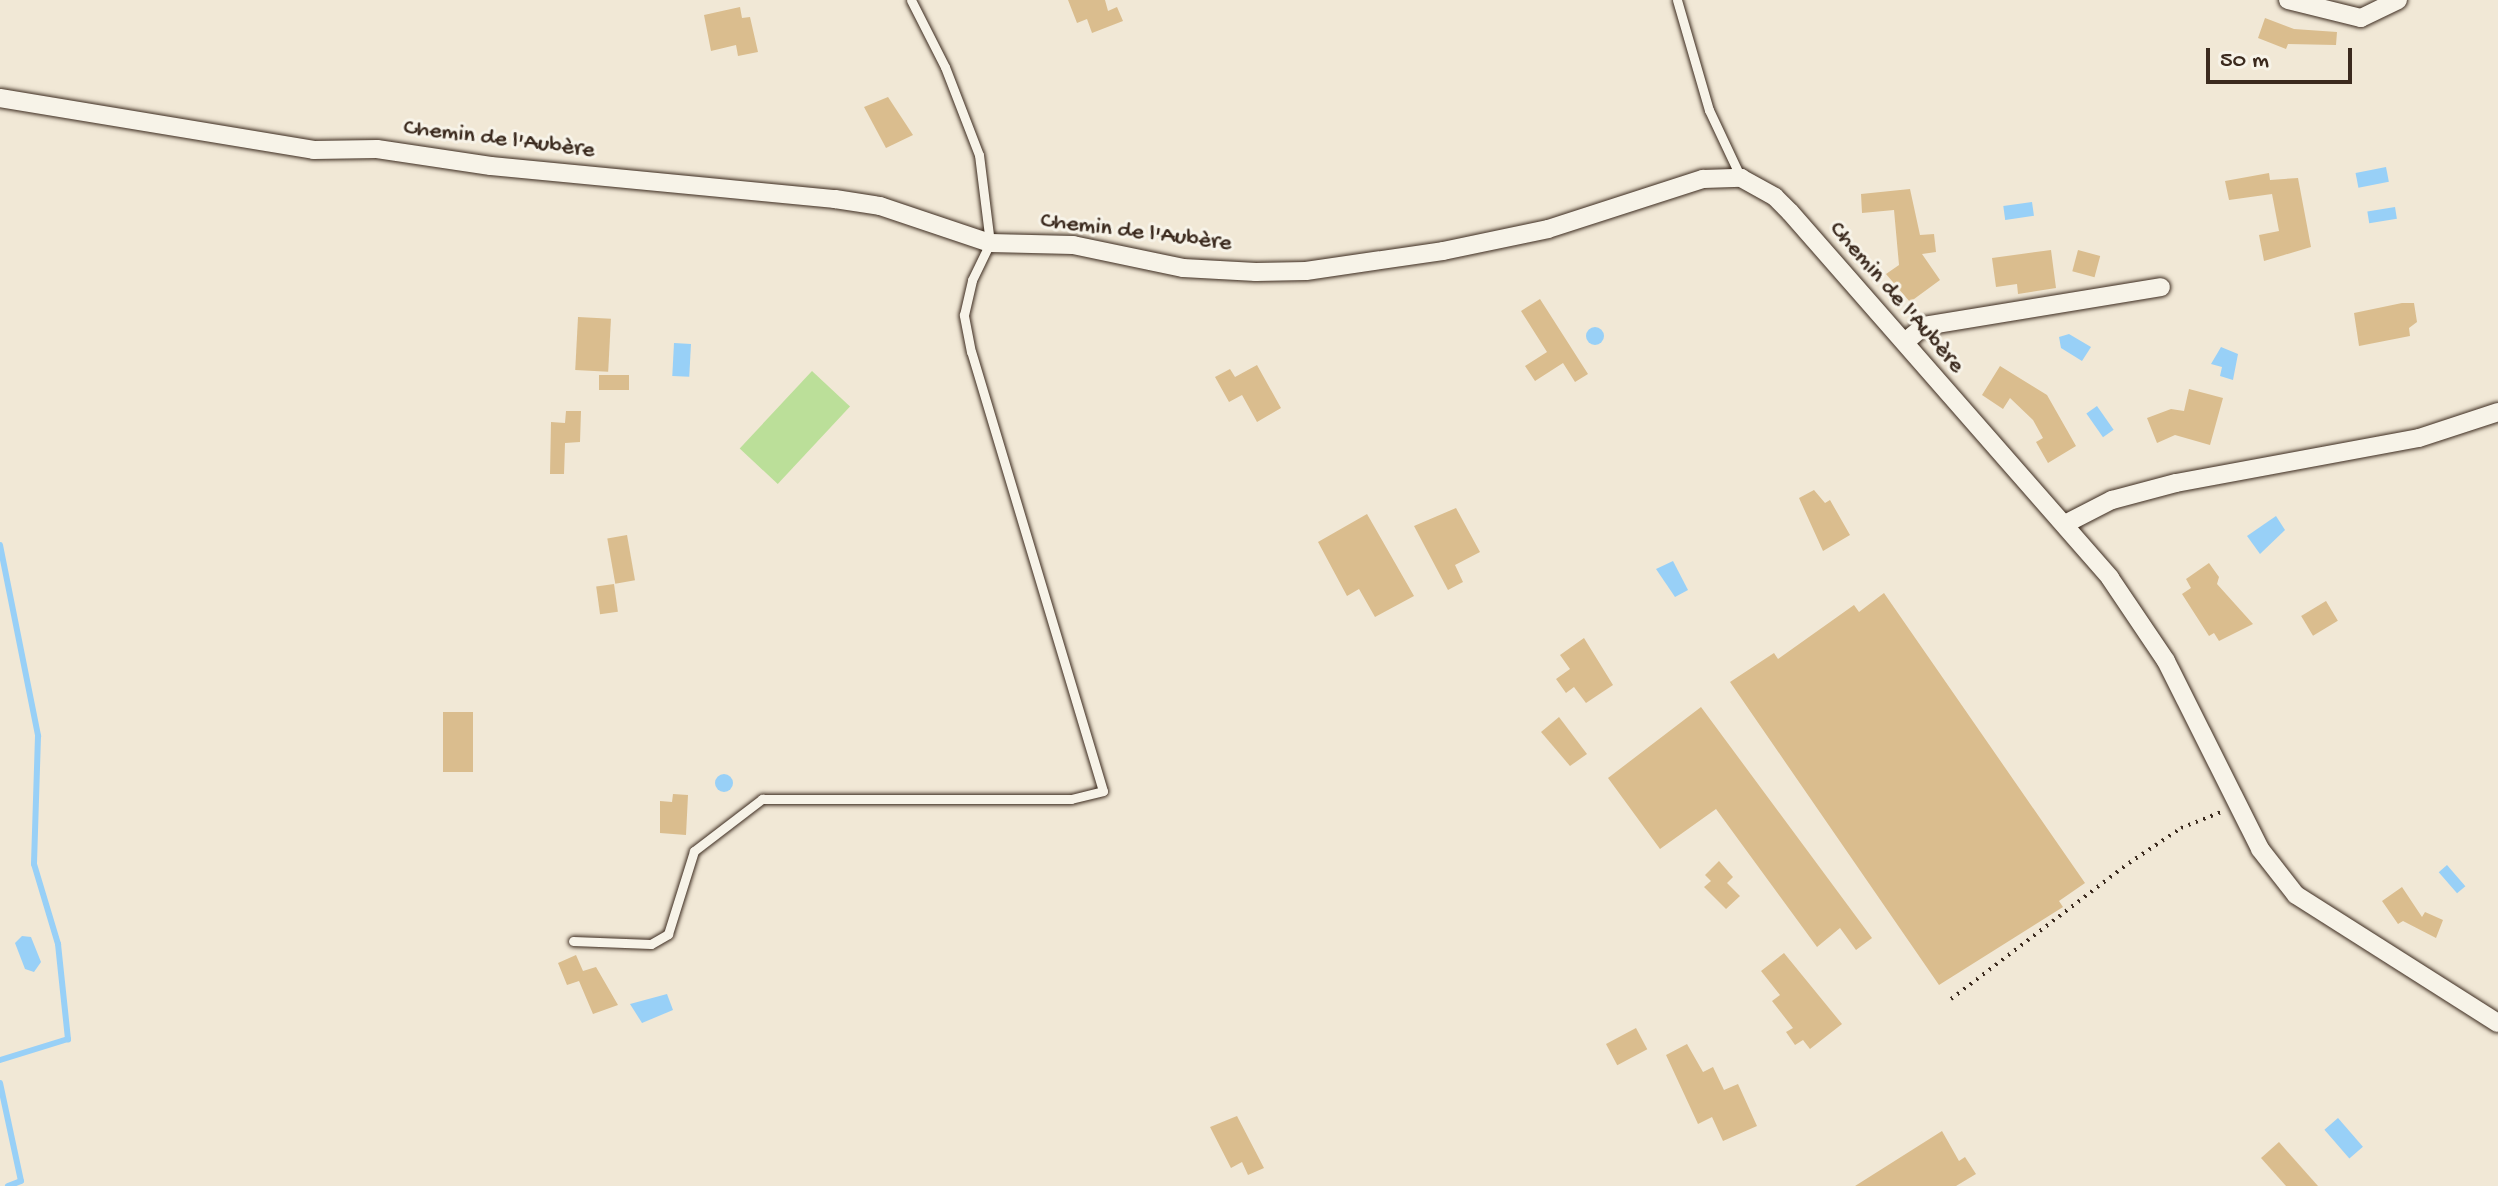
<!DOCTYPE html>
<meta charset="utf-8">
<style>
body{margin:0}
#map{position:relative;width:2498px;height:1186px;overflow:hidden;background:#f1e8d6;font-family:"Gochi Hand",sans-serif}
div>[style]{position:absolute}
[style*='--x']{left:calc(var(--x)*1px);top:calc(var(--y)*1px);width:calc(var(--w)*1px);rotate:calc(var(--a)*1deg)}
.green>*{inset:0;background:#bbdf99;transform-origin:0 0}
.water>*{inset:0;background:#98d0f7;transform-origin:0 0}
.round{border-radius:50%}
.stream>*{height:6px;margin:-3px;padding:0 3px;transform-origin:3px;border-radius:3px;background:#98d0f7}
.building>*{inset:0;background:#dabd8e;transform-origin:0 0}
.path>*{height:4px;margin-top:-2px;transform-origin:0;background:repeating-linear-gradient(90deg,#3b2a1e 0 2px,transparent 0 8px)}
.roads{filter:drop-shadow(0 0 2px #3b2a1e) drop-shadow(0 0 2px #3b2a1e)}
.lane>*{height:9px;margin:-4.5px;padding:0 4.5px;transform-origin:4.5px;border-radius:4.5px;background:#f7f3e8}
.street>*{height:18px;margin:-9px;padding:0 9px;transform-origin:9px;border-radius:9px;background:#f7f3e8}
span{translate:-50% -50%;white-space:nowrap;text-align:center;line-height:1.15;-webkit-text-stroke:6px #f7f3e8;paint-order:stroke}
.street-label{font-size:24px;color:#3b2a1e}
.scale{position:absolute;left:2206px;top:48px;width:146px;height:36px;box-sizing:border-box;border:4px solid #3b2a1e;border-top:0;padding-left:10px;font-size:24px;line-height:28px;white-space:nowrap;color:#3b2a1e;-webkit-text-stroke:6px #f7f3e8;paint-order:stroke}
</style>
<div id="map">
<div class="green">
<div style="left:812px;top:371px;width:52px;height:106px;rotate:43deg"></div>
</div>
<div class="water">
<div style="left:2386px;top:167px;width:15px;height:31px;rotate:79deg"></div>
<div style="left:2032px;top:202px;width:14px;height:29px;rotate:82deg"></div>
<div style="left:2395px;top:207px;width:12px;height:28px;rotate:81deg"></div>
<div class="round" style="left:1586px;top:327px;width:18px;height:18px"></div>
<div style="clip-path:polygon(2069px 334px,2091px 347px,2082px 361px,2061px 348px,2059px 337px)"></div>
<div style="left:674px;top:343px;width:17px;height:33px;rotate:3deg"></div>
<div style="clip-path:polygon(2221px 347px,2238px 354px,2233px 380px,2220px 376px,2222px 367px,2211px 364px)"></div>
<div style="left:2097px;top:406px;width:29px;height:13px;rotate:55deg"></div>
<div style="clip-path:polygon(2276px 516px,2285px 530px,2260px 554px,2247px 536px)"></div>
<div style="clip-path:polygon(1673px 561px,1688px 590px,1675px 597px,1656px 569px)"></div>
<div class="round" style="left:715px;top:774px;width:18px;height:18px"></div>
<div style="left:2447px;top:865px;width:28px;height:11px;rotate:49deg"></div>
<div style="clip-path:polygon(22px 936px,31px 937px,41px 962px,34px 972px,25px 969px,15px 943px)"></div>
<div style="clip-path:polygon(667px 994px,673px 1010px,642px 1023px,630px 1004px)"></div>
<div style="left:2338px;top:1118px;width:38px;height:18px;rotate:49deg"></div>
</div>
<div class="stream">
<div style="--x:0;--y:545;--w:195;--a:78.7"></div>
<div style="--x:38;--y:736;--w:128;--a:91.8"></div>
<div style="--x:34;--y:864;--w:84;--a:73.3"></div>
<div style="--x:58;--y:944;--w:96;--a:84"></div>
<div style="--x:68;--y:1039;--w:71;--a:162.8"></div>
<div style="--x:0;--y:1083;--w:100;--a:77.9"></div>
<div style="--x:21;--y:1181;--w:14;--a:159"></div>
</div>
<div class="building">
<div style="clip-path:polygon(1068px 0,1105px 0,1108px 11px,1117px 7px,1123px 21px,1092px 33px,1087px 19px,1077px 23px)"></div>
<div style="clip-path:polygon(740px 7px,742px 18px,750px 17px,758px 52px,738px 56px,736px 45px,711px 51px,704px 15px)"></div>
<div style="clip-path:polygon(2265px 18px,2294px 29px,2337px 32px,2336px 45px,2288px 44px,2286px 49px,2258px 38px)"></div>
<div style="clip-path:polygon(888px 97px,913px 135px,886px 148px,864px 107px)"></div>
<div style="clip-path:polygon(2269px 173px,2270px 180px,2298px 178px,2311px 247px,2264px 261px,2259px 235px,2279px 231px,2272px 194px,2229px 200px,2225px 181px)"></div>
<div style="clip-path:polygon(1910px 189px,1920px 235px,1934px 234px,1936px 252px,1922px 254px,1940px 280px,1910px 302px,1886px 274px,1899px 265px,1894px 210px,1862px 213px,1861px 194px)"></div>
<div style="clip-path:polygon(2051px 250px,2056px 288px,2018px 294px,2017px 284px,1996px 287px,1992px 258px)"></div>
<div style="left:2078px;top:250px;width:23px;height:22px;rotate:15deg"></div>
<div style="clip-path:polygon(1540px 299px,1588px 374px,1575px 382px,1563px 363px,1535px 381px,1525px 366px,1547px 352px,1521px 311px)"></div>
<div style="clip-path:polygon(2402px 303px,2414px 303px,2417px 322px,2409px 328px,2410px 336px,2359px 346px,2354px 313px)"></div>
<div style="left:578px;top:317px;width:33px;height:53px;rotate:3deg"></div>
<div style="clip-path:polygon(1257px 365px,1281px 408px,1257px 422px,1242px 395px,1229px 402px,1215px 377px,1230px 369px,1235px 377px)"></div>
<div style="clip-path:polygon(2000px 366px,2047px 395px,2076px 446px,2048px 463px,2036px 442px,2043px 438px,2033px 420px,2010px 398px,2003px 409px,1982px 395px)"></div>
<div style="left:629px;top:375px;width:15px;height:30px;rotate:90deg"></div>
<div style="clip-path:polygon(2189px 389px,2223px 398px,2210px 445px,2175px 435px,2157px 443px,2147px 418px,2171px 409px,2184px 411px)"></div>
<div style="clip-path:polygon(566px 411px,581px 411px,580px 442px,565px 443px,564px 474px,550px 474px,551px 422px,565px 423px)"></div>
<div style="clip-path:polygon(1814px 490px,1825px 503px,1830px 500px,1850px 535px,1823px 551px,1799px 498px)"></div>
<div style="clip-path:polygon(1456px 508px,1480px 552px,1455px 565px,1463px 582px,1448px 590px,1414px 526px)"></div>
<div style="clip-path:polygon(1367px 514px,1414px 596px,1375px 617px,1359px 589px,1347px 596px,1318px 542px)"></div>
<div style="left:627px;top:535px;width:46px;height:20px;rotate:80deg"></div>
<div style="clip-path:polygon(2209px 563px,2219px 577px,2217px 584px,2253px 624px,2219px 641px,2214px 633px,2209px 636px,2182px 594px,2191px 588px,2186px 579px)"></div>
<div style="left:614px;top:584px;width:28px;height:18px;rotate:82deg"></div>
<div style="clip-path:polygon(1884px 593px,2085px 883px,2059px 901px,2063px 907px,1939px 985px,1730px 682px,1774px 653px,1778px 659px,1854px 605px,1859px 612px)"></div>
<div style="left:2326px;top:601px;width:23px;height:29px;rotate:59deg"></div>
<div style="clip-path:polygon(1584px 638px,1613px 685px,1586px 703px,1574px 687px,1566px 693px,1556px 679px,1570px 669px,1560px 655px)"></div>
<div style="clip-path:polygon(1701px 707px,1872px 938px,1856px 950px,1840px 928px,1817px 947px,1716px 809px,1660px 849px,1608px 778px)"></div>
<div style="left:443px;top:712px;width:30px;height:60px"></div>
<div style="clip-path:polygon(1559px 717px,1587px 754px,1570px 766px,1541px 732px)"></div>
<div style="clip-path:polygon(673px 794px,688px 795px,686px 835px,660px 833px,660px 801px,672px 802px)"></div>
<div style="clip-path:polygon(1719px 861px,1733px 877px,1727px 883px,1740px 896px,1726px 909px,1704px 887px,1711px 881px,1705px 875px)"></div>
<div style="clip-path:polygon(2402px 887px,2422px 917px,2425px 912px,2443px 920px,2436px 938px,2403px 921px,2398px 924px,2382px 901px)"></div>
<div style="clip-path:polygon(1784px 953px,1842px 1024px,1810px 1049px,1803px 1040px,1795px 1045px,1786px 1032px,1793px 1028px,1772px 1001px,1780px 995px,1761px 971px)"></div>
<div style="clip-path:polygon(576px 955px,583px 971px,596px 967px,618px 1005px,593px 1014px,579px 981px,567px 985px,558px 963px)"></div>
<div style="left:1636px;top:1028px;width:24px;height:34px;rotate:62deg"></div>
<div style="clip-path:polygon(1687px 1044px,1703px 1072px,1713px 1067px,1724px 1090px,1738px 1084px,1757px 1126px,1723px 1141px,1712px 1117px,1698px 1124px,1666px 1055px)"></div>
<div style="clip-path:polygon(1237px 1116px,1264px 1168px,1248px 1175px,1242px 1162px,1231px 1168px,1210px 1127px)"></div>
<div style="clip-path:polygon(1942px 1131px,1959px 1161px,1965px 1157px,1976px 1174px,1956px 1186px,1855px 1186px)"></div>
<div style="clip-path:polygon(2279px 1142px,2318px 1186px,2286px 1186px,2261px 1158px)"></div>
</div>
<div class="path">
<div style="--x:1951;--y:999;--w:224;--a:-37.4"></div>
<div style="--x:2129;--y:863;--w:63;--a:-33.9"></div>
<div style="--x:2181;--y:828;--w:43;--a:-21.8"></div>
</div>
<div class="roads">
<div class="lane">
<div style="--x:1677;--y:0;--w:115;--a:73.8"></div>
<div style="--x:1709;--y:110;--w:75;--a:64.8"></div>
<div style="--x:573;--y:941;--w:78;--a:2.2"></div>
<div style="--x:651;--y:944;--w:20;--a:-30"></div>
<div style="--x:668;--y:934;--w:87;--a:-72.6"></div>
<div style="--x:694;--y:851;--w:86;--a:-37.4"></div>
<div style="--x:762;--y:799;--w:309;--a:0"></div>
<div style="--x:1071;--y:799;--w:33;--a:-14"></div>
<div style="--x:1103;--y:791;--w:458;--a:-106.7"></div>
<div style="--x:971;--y:352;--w:38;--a:-101"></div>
<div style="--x:964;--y:315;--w:36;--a:-77"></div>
<div style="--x:972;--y:280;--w:41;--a:-64.1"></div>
<div style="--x:990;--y:243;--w:89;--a:-97.1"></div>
<div style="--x:979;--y:155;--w:94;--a:-111.1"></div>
<div style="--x:945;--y:67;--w:75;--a:-116.9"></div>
</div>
<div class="street">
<div style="--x:2288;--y:0;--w:75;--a:13.9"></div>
<div style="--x:2361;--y:18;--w:41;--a:-25.9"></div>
<div style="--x:0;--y:98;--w:318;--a:9.4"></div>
<div style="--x:314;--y:150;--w:63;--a:-0.9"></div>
<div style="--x:377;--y:149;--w:115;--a:8.5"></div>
<div style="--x:491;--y:166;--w:346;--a:5.5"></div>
<div style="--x:835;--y:199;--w:46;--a:8.8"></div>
<div style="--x:880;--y:206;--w:116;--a:18.6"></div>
<div style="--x:990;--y:243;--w:83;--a:1.4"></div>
<div style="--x:1073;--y:245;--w:112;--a:11.8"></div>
<div style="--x:1183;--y:268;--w:73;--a:3.1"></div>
<div style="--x:1256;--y:272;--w:50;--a:-1.1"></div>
<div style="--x:1306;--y:271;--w:138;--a:-8.3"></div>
<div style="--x:1443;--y:251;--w:107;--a:-11.8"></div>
<div style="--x:1548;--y:229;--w:163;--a:-17.9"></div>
<div style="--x:1703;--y:179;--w:38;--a:-2"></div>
<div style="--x:1741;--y:178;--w:39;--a:29"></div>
<div style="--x:1775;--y:197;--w:21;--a:45"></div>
<div style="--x:1790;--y:212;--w:486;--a:48.8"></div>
<div style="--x:2110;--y:578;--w:100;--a:56"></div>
<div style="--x:2166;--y:661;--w:210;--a:63.4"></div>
<div style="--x:2260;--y:849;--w:58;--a:52"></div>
<div style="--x:2296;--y:895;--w:239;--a:32.4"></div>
<div style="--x:1905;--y:342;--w:25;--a:-40"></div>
<div style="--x:1924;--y:326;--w:240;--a:-9.3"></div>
<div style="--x:2065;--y:524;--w:53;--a:-27.1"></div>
<div style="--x:2112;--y:500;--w:66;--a:-14.9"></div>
<div style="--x:2176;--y:483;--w:247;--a:-10.5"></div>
<div style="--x:2419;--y:438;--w:83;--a:-18.2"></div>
</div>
</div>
<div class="street-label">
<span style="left:499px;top:140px;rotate:7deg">Chemin de l'Aubère</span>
<span style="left:1136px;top:233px;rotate:7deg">Chemin de l'Aubère</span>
<span style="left:1896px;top:298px;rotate:49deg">Chemin de l'Aubère</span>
</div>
<div class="scale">50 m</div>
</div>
